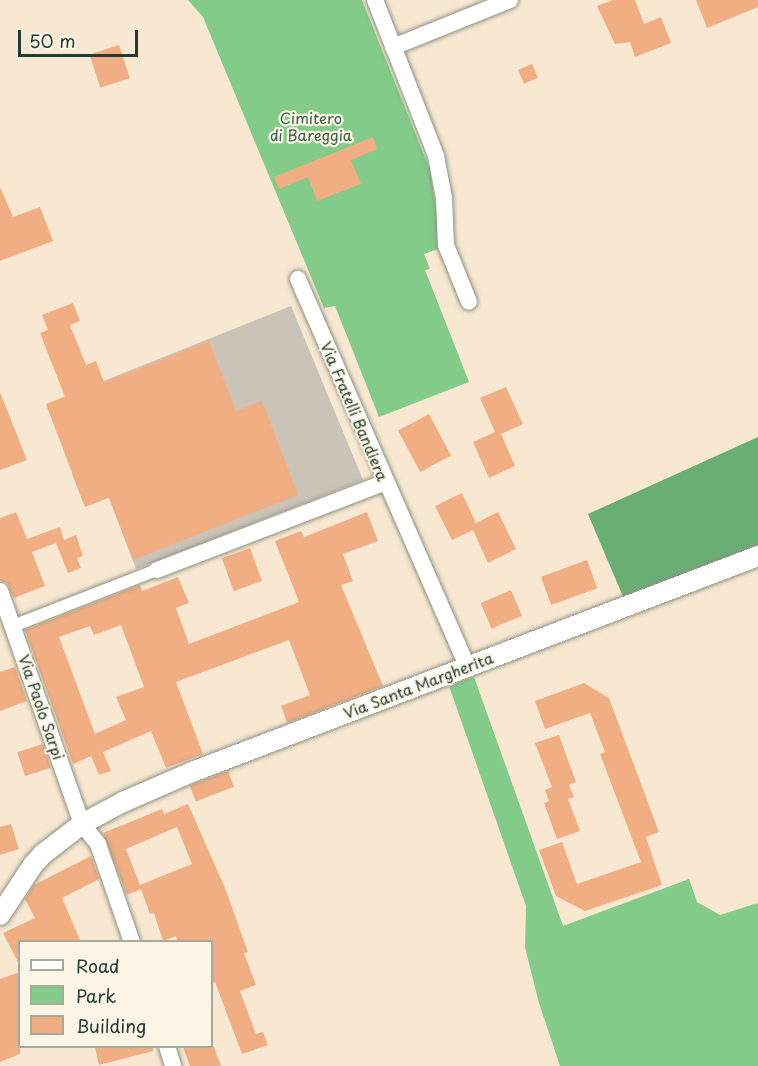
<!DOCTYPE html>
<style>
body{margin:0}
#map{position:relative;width:758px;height:1066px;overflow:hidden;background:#f8e8d1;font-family:"Playpen Sans",sans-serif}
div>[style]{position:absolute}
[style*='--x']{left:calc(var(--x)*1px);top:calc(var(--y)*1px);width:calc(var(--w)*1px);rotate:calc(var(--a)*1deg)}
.industrial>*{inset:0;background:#cbc3b8}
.green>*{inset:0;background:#82cb88}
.forest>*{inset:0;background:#69af74}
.building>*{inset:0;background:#f1ae82;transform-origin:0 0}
.roads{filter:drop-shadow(0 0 2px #8c9282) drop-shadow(0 0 2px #8c9282)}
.pedestrian>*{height:12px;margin:-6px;padding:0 6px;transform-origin:6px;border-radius:6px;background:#fff}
.minor>*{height:16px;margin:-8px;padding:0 8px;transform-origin:8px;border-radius:8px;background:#fff}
.tertiary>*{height:20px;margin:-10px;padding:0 10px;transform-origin:10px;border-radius:10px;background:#fff}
span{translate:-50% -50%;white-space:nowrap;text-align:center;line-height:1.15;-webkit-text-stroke:4.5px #fcf5e5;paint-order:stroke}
.park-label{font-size:15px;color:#386049}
.street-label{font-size:15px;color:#1f3d34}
.legend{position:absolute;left:18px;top:940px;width:195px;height:108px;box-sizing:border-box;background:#fcf5e5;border:2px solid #a4ab9e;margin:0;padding:8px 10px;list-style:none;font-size:18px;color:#1f3d34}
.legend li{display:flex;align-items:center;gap:12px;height:30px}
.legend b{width:30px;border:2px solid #a4ab9e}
.scale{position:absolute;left:18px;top:30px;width:120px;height:27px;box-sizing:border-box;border:3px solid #1f3d34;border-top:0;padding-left:8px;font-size:18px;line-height:21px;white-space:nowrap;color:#1f3d34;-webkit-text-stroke:4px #fcf5e5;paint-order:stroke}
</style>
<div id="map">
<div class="industrial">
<div style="clip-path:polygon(291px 306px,363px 480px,136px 569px,109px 498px,85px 507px,72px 474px,100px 462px,65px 453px,46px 404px)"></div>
</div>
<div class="green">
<div style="clip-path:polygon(188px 0,362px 0,430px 170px,437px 216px,438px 249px,424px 254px,430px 269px,425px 270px,469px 382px,379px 417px,335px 306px,324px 308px,203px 17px)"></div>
<div style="clip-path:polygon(474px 677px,563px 926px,689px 879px,697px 902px,720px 915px,758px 903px,758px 1066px,560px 1066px,539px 1003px,525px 947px,526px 906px,449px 686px)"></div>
</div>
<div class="forest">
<div style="clip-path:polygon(758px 437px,758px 545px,624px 599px,588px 514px)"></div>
</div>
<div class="building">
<div style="clip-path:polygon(613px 0,635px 0,644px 24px,661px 17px,671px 43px,635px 57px,630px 42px,615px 44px,597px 6px)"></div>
<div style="clip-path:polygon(696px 0,758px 0,758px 7px,707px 28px)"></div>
<div style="left:119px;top:45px;width:35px;height:31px;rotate:72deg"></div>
<div style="left:532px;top:64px;width:15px;height:15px;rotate:67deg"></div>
<div style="clip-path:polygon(373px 137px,377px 149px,351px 160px,361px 184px,317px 201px,308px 177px,279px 189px,274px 177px)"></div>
<div style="clip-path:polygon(0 187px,13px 217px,40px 207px,53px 241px,0 261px)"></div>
<div style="clip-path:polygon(73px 303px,80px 321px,70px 325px,86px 365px,96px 361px,104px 382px,209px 341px,236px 411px,262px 401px,298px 495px,133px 560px,109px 497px,85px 507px,46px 404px,65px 397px,40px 333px,48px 330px,42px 315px)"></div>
<div style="clip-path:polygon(506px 387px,523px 424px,501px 434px,515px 466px,489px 478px,473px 442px,495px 432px,480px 398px)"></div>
<div style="clip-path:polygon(0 392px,27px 460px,0 470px)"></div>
<div style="left:429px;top:414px;width:47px;height:35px;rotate:62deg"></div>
<div style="clip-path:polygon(462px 493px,476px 523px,498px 512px,516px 549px,488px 563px,473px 530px,452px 540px,435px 506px)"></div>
<div style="clip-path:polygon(16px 512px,27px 539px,60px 527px,64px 540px,76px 535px,83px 556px,77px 558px,81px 568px,68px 573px,56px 543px,32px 552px,45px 586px,14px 598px,7px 583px,0 581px,0 518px)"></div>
<div style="clip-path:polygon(evenodd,367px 512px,378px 541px,343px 554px,353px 581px,341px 585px,383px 686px,287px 723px,281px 706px,310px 695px,289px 640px,176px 682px,203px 754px,166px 768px,151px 731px,103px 752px,111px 771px,99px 775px,91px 756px,73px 764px,25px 630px,140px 585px,142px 591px,178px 577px,189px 603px,176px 608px,189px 644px,299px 602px,275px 541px,301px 531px,304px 537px,367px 512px,121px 625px,144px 687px,116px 697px,126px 720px,95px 734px,59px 637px,90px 626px,94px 635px,121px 625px)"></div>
<div style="left:250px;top:548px;width:35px;height:30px;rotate:70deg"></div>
<div style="left:587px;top:560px;width:30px;height:49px;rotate:70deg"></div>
<div style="left:511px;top:590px;width:28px;height:33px;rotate:67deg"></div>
<div style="clip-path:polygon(15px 667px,27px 701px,0 711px,0 672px)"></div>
<div style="clip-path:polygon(584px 683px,609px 698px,659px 832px,646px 837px,662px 885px,585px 911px,556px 896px,539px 850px,562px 842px,577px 884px,641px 862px,600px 754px,605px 752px,590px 713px,545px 729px,535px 701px)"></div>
<div style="clip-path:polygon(559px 735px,576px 782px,569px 785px,574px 797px,568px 799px,580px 831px,557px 839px,544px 803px,549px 801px,545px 790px,552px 787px,535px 743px)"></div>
<div style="left:43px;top:744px;width:25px;height:27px;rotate:72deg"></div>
<div style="left:228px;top:771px;width:17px;height:41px;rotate:69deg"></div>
<div style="clip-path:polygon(evenodd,188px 804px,225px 888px,248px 952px,244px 953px,256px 985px,240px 991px,256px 1034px,263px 1032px,268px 1045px,242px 1054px,215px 982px,212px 984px,212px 942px,177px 942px,176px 936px,163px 941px,154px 913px,150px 914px,141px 889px,127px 895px,103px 833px,162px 809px,164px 814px,188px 804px,177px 827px,192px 864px,140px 885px,126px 849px,177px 827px)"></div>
<div style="clip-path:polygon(11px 824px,19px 849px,0 855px,0 827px)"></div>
<div style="clip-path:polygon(91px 856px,99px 879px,62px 898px,81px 942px,20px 942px,20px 966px,3px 933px,35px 918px,25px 899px,34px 885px)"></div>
<div style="clip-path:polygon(20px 972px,20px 1054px,0 1062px,0 979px)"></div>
<div style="clip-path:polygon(95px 1047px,153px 1047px,153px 1051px,99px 1065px)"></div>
<div style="clip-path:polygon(183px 1047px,214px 1047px,221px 1066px,190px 1066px)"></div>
</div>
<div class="roads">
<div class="pedestrian">
<div style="--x:13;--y:626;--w:155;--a:-21.3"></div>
</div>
<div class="minor">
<div style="--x:375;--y:0;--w:168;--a:68.6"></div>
<div style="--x:436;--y:156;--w:43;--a:79.2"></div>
<div style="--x:444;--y:198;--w:47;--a:87.6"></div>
<div style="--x:446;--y:245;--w:61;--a:68"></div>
<div style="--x:393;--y:47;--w:126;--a:-21.9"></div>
<div style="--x:298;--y:279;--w:422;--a:66.4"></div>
<div style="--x:157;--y:570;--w:245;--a:-21"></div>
<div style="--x:0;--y:591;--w:247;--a:70.6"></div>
<div style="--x:82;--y:824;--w:26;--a:51"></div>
<div style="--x:98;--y:844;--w:104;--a:70.9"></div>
<div style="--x:167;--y:1046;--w:21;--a:73"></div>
</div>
<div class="tertiary">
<div style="--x:0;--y:915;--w:60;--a:-56.6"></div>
<div style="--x:33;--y:865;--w:15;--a:-48"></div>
<div style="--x:43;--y:854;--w:49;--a:-37.6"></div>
<div style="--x:82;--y:824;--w:47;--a:-28.2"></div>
<div style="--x:123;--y:802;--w:75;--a:-23.5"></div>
<div style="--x:192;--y:772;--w:606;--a:-20.89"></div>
</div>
</div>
<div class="park-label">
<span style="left:311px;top:126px">Cimitero<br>di Bareggia</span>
</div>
<div class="street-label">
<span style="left:355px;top:411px;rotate:67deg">Via Fratelli Bandiera</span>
<span style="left:418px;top:685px;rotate:-21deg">Via Santa Margherita</span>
<span style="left:42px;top:707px;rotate:71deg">Via Paolo Sarpi</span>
</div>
<ul class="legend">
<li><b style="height:8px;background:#fff"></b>Road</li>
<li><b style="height:16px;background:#82cb88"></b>Park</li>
<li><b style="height:16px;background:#f1ae82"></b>Building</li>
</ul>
<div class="scale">50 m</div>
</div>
